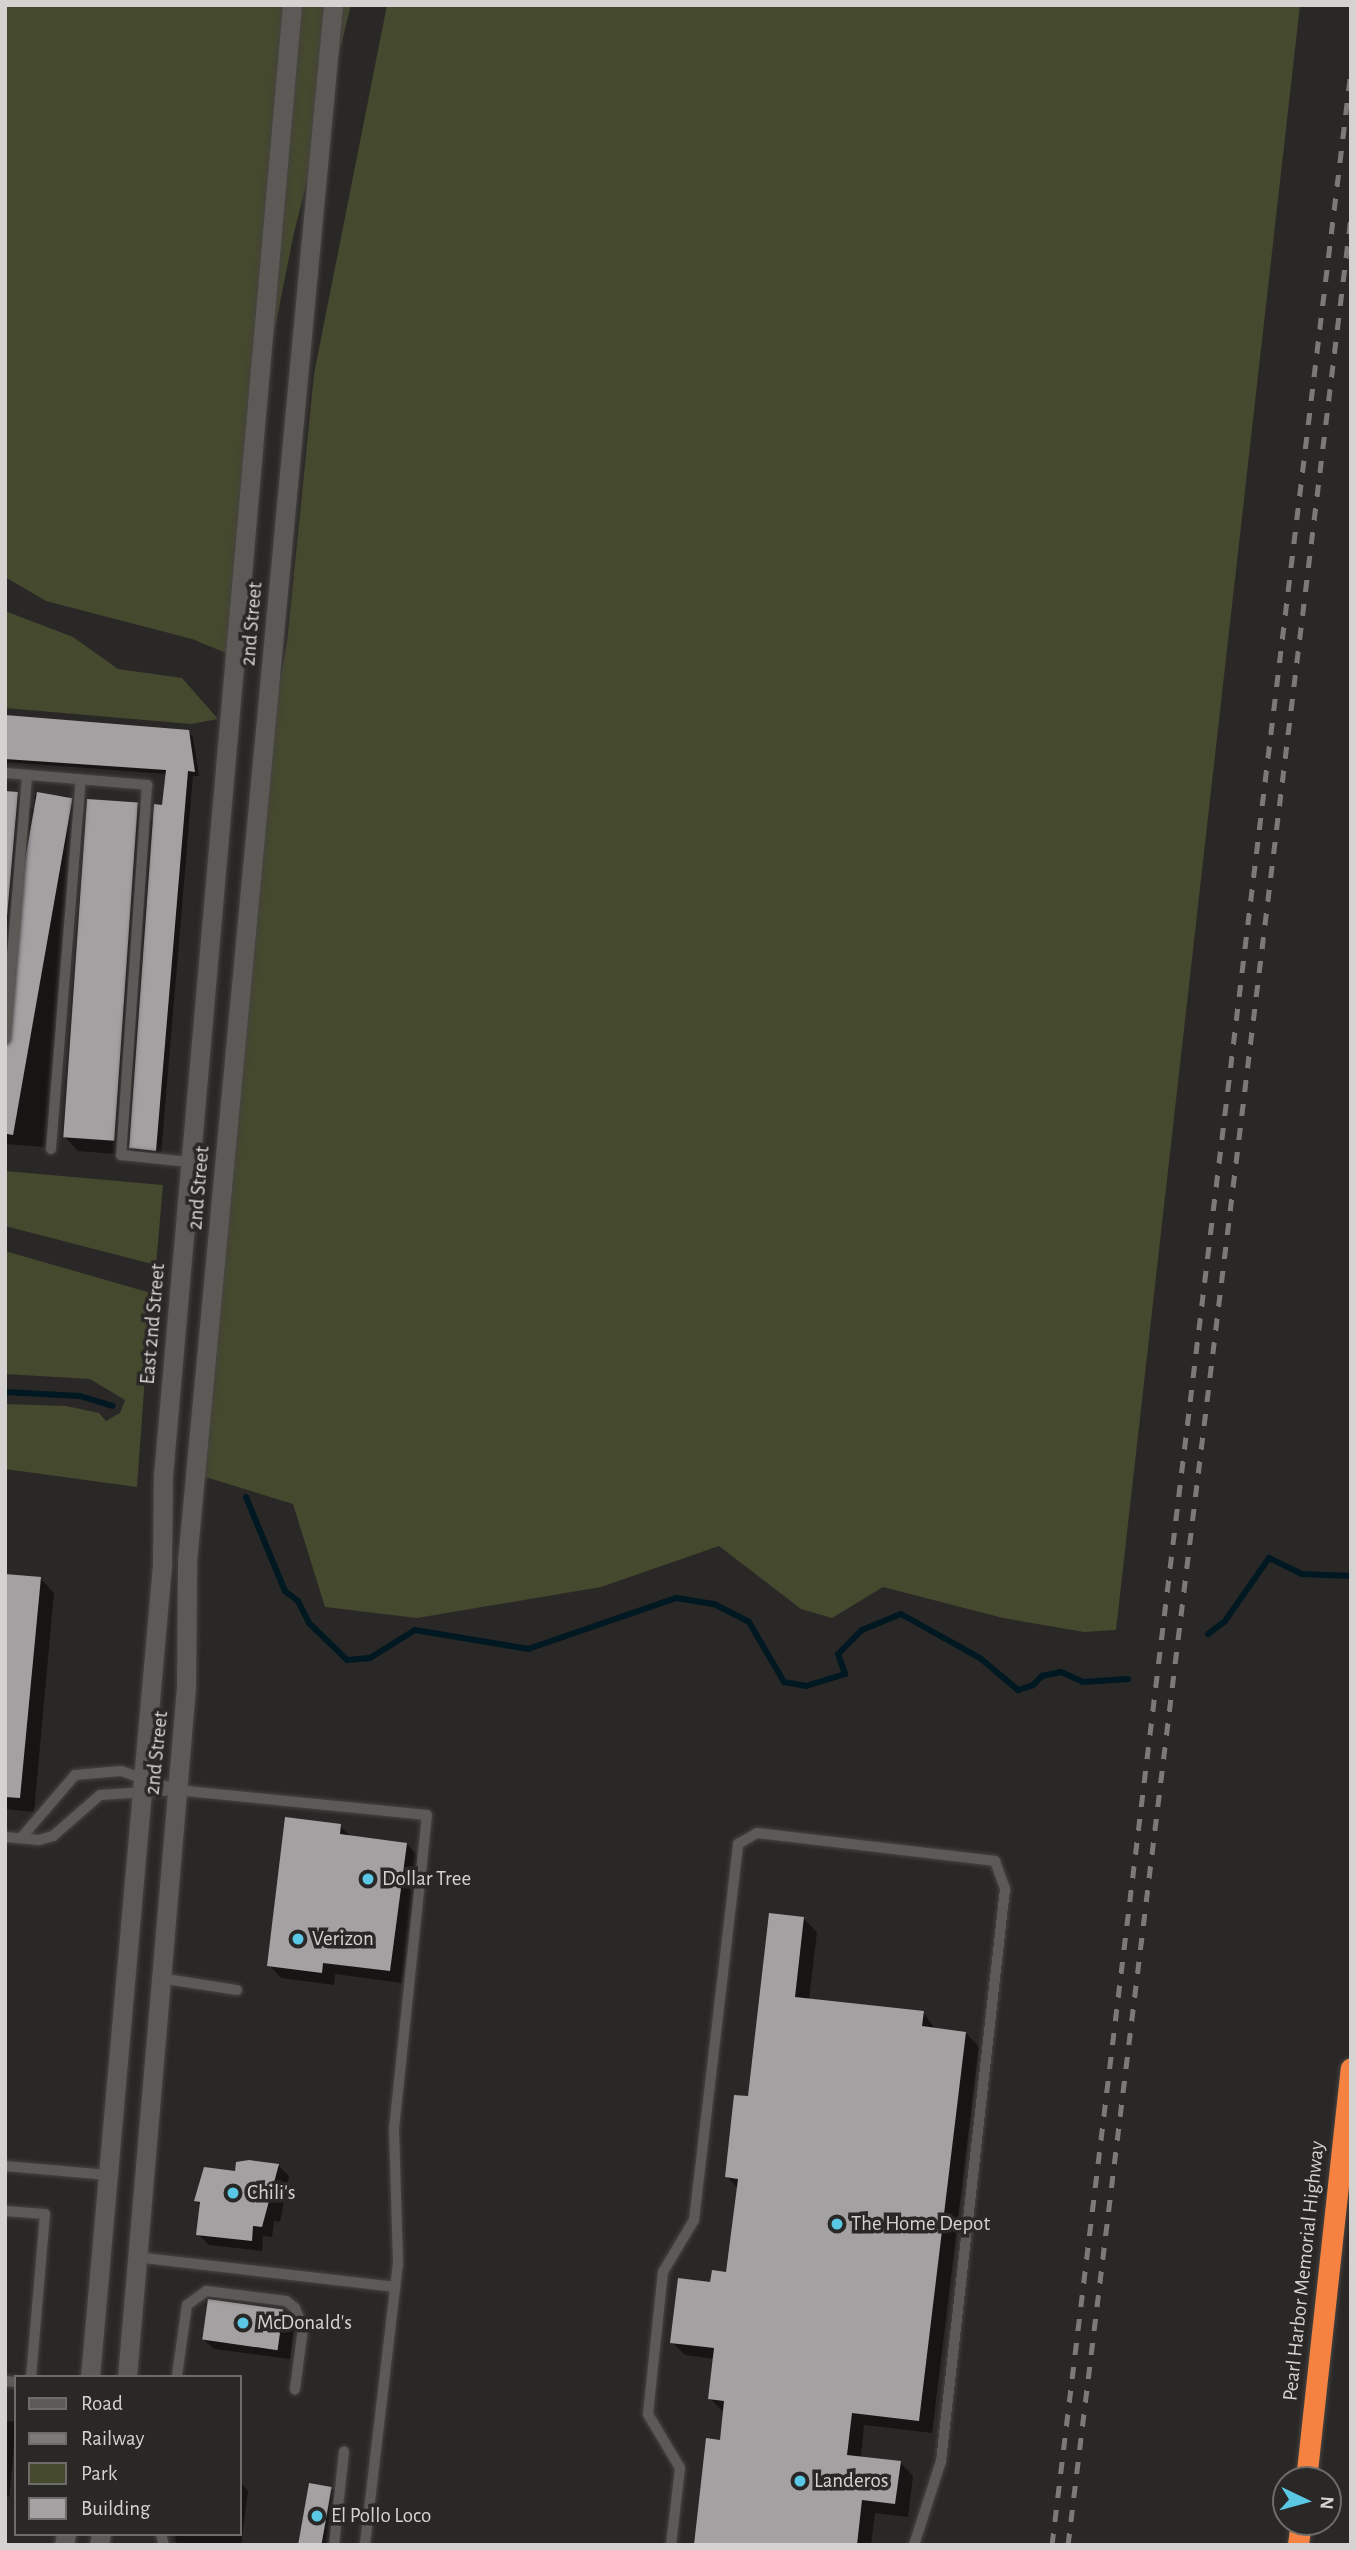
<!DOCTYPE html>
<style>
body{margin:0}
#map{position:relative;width:1356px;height:2550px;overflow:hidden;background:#2a2826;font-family:"Alegreya Sans",sans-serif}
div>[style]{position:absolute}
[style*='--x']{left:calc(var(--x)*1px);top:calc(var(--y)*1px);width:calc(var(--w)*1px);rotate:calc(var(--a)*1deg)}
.green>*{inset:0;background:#45492e}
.shadow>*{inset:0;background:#0007;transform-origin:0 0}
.stream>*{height:6px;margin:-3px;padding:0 3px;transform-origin:3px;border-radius:3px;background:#001821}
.building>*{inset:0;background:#a4a1a3;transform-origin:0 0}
.roads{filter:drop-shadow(0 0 2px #454342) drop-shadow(0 0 2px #454342)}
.service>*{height:10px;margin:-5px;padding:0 5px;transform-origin:5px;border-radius:5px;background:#5c5957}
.tertiary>*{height:19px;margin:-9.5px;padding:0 9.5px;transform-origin:9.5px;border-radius:9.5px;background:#5c5957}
.motorway>*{height:21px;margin:-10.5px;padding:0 10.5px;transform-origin:10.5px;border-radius:10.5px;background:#f58241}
.rail>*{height:5px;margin-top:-2.5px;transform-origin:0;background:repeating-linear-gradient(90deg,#7c7a78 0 12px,transparent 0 24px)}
.dots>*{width:19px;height:19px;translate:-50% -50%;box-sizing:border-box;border:4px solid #2a2826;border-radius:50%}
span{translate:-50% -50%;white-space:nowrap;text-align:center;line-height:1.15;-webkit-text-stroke:7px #2a2826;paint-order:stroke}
.street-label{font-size:21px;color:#d5d3d2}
.poi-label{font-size:21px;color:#d5d3d2}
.left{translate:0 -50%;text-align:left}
.frame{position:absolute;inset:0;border:7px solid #d5d3d2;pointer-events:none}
.legend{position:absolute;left:14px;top:2375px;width:228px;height:161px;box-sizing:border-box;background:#2a2826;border:2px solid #6e6c6b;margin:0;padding:9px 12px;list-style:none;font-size:21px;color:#d5d3d2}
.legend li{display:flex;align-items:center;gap:14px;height:35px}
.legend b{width:35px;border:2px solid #6e6c6b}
.north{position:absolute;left:1272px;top:2466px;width:70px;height:70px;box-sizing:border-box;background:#2a2826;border:2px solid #6e6c6b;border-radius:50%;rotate:95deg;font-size:19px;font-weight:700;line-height:28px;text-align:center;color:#d5d3d2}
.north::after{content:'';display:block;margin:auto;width:24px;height:32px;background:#5ac8e5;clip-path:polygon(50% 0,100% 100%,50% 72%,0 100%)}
</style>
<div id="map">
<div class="green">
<div style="clip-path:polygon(5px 5px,351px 5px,293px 237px,261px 398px,231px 655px,192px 639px,46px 601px,5px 577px)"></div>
<div style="clip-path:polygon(387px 5px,1300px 5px,1116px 1630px,1084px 1632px,1003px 1618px,883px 1587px,832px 1618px,801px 1609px,719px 1546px,601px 1587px,417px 1618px,325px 1607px,293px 1504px,196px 1474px,263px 778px,287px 642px,314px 374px)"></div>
<div style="clip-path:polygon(5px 611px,73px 637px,118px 669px,182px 678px,218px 719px,191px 724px,5px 708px)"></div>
<div style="clip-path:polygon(5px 1171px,163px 1185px,156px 1265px,5px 1226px)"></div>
<div style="clip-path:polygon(5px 1251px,151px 1293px,137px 1487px,5px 1469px,5px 1404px,66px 1406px,99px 1413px,106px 1421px,120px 1413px,125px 1400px,90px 1379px,5px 1374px)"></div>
</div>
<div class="shadow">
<div style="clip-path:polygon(5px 716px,188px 732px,193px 737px,199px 776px,193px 776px,161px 1155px,136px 1152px,128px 1145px,128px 1155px,78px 1151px,64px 1136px,137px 805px,154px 822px,163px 807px,167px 774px,5px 762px)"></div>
<div style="clip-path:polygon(5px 792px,17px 793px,34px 810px,35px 795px,67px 796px,84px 813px,57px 1148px,5px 1144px)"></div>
<div style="clip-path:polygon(5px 1575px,40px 1578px,54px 1593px,34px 1812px,5px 1809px)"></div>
<div style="clip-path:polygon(340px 1826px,351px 1837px,407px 1844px,419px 1857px,402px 1983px,335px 1974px,334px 1985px,281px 1978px,269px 1965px)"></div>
<div style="clip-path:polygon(804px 1919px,817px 1932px,809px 2000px,923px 2012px,936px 2030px,966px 2033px,979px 2047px,932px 2433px,864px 2425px,861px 2458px,900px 2462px,913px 2476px,908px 2517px,875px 2513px,871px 2545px,695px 2545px,721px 2442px,723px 2412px,710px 2398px,714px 2359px,685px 2355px,672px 2342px,712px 2284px,728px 2274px,738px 2188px,726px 2176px)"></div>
<div style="clip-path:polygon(249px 2162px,279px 2166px,289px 2176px,280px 2222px,274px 2221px,272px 2237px,263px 2236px,262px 2251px,209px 2245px,198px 2234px,202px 2207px,196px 2201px)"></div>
<div style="clip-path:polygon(210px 2301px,284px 2312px,295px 2322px,290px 2359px,214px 2349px,203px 2339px)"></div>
<div style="left:5px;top:2421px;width:11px;height:75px;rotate:5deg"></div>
<div style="clip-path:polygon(240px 2482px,248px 2491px,241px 2545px,179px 2545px,175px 2540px,176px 2534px,240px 2534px)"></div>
<div style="clip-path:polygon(332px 2489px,338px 2495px,333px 2545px,303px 2545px)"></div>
</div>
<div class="stream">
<div style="--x:5;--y:1392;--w:75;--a:3.1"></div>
<div style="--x:80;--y:1396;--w:34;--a:17"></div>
<div style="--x:246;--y:1497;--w:102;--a:67.5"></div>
<div style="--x:285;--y:1591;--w:16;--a:38"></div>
<div style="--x:298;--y:1601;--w:25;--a:63"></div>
<div style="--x:309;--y:1623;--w:53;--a:44.2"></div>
<div style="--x:347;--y:1660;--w:23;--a:-5"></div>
<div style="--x:370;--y:1658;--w:53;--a:-31.9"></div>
<div style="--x:415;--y:1630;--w:115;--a:9.5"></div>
<div style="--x:528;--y:1649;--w:157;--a:-19"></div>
<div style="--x:676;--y:1598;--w:38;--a:9"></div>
<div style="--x:714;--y:1604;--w:39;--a:27"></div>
<div style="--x:749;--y:1622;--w:69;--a:59.7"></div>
<div style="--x:784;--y:1682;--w:22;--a:10"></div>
<div style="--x:806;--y:1686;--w:41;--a:-17.1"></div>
<div style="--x:845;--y:1674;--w:21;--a:-109"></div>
<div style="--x:838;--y:1654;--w:34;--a:-45"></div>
<div style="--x:862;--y:1630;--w:42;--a:-22.3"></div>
<div style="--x:901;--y:1614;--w:90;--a:29.1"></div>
<div style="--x:980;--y:1658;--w:50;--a:40.1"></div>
<div style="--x:1018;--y:1690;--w:16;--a:-18"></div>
<div style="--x:1033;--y:1685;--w:13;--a:-45"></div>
<div style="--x:1042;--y:1676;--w:19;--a:-12"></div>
<div style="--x:1061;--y:1672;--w:24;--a:24"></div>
<div style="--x:1083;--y:1682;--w:45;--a:-3.8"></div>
<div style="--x:1208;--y:1634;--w:21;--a:-37"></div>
<div style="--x:1225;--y:1621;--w:77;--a:-55.1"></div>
<div style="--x:1269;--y:1558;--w:37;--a:26"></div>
<div style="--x:1302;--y:1574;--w:49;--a:2.3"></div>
</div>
<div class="building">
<div style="clip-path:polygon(5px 715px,189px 730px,195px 772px,188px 771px,156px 1151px,129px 1148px,154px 804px,162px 805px,166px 770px,5px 759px)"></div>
<div style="clip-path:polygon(5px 791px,18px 792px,6px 928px,5px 928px)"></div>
<div style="left:37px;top:792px;width:36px;height:342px;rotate:10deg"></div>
<div style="left:87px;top:799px;width:51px;height:339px;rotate:4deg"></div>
<div style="clip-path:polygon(5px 1574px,41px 1577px,20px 1798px,5px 1797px)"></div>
<div style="clip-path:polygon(285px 1817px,341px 1824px,340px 1834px,407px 1843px,390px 1971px,323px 1963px,322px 1973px,267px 1966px)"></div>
<div style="clip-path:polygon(769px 1913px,804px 1917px,795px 1997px,924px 2011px,922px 2026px,966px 2032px,919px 2421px,852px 2413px,847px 2455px,901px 2461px,895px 2504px,862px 2500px,857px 2545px,694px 2545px,706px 2438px,720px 2440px,724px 2401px,708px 2399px,714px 2348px,670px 2343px,678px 2278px,710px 2282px,712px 2270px,726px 2272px,738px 2179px,725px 2177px,734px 2095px,748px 2096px)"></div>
<div style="clip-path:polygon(249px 2160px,279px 2164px,262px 2227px,253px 2226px,252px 2241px,196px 2235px,200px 2202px,194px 2201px,204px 2167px,235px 2171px,236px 2162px)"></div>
<div style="left:208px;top:2299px;width:76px;height:41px;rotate:8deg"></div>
<div style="left:309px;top:2483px;width:23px;height:63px;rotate:10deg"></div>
</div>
<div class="roads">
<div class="service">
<div style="--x:5;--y:773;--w:143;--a:4.8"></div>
<div style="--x:147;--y:785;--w:371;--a:94"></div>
<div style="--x:121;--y:1155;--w:69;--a:5.8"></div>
<div style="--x:5;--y:1039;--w:265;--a:-85.2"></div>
<div style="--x:51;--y:1149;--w:371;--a:-85.4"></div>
<div style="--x:5;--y:1837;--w:34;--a:5"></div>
<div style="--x:39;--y:1840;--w:15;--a:-16"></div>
<div style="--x:53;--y:1836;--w:62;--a:-41.1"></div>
<div style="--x:100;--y:1795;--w:76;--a:-3.8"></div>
<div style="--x:176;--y:1790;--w:252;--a:5.7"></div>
<div style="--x:427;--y:1815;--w:315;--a:96"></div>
<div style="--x:394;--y:2128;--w:135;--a:88.3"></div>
<div style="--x:398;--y:2263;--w:284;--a:96.7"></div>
<div style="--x:21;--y:1838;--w:83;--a:-49.4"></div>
<div style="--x:75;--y:1775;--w:46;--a:-5"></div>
<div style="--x:121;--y:1771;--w:56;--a:18.8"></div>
<div style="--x:160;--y:1978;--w:78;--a:8.9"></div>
<div style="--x:5;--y:2166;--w:103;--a:5"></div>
<div style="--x:5;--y:2211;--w:40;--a:4.3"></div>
<div style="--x:45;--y:2214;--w:164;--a:94.9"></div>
<div style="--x:136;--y:2257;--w:261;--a:6.6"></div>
<div style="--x:177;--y:2375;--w:71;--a:-81.9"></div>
<div style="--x:187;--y:2305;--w:24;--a:-36"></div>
<div style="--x:206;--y:2291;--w:81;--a:7.1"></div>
<div style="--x:286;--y:2301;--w:11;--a:38"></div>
<div style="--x:295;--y:2308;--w:22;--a:68"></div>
<div style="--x:303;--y:2328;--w:62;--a:97.5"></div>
<div style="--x:5;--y:2381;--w:11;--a:5"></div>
<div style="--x:161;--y:2534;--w:11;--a:75"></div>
<div style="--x:334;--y:2545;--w:94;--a:-83.9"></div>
<div style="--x:671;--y:2545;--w:78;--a:-83.3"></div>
<div style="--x:680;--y:2468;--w:63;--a:-120.7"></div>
<div style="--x:648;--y:2414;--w:143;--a:-84"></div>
<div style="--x:663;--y:2272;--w:61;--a:-59.2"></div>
<div style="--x:694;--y:2220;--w:379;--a:-83.3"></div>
<div style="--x:738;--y:1844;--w:22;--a:-30"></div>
<div style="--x:757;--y:1833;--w:240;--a:6.7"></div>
<div style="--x:995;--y:1861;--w:30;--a:70"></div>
<div style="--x:1005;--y:1889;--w:576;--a:96.38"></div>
<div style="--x:941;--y:2461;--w:88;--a:107.8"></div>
</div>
<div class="tertiary">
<div style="--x:90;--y:2377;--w:814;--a:-84.93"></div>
<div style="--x:162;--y:1566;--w:90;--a:-89.4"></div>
<div style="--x:163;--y:1476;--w:1477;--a:-84.99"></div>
<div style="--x:127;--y:2377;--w:693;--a:-85.11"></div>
<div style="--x:186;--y:1687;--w:126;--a:-89.5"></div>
<div style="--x:187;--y:1561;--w:1563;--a:-84.64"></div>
<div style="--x:64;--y:2545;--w:11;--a:-80"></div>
<div style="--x:99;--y:2545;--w:11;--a:-80"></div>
</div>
<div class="motorway">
<div style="--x:1306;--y:2480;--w:414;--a:-83.8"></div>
<div style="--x:1298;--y:2545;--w:23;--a:-83"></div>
</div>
</div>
<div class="rail">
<div style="--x:1052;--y:2545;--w:2491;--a:-83.11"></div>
<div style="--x:1068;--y:2545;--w:2345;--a:-83.07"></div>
</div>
<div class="dots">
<div style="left:368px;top:1879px;background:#5ac8e5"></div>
<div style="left:298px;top:1939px;background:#5ac8e5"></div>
<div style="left:233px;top:2193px;background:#5ac8e5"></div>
<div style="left:837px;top:2224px;background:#5ac8e5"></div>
<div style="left:243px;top:2323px;background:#5ac8e5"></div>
<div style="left:800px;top:2481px;background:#5ac8e5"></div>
<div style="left:317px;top:2516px;background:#5ac8e5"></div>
</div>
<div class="street-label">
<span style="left:252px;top:624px;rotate:-85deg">2nd Street</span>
<span style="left:199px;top:1188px;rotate:-85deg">2nd Street</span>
<span style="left:153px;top:1324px;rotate:-85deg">East 2nd Street</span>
<span style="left:157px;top:1753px;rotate:-84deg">2nd Street</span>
<span style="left:1304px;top:2271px;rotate:-84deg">Pearl Harbor Memorial Highway</span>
</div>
<div class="poi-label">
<span class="left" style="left:382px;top:1879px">Dollar Tree</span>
<span class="left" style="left:312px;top:1939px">Verizon</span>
<span class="left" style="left:247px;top:2193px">Chili's</span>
<span class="left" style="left:851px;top:2224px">The Home Depot</span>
<span class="left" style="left:257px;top:2323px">McDonald's</span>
<span class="left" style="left:814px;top:2481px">Landeros</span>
<span class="left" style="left:331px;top:2516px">El Pollo Loco</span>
</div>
<div class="frame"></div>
<ul class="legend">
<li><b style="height:9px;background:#5c5957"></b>Road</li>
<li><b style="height:9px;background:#7c7a78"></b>Railway</li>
<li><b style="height:19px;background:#45492e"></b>Park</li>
<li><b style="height:19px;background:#a4a1a3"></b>Building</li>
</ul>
<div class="north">N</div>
</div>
